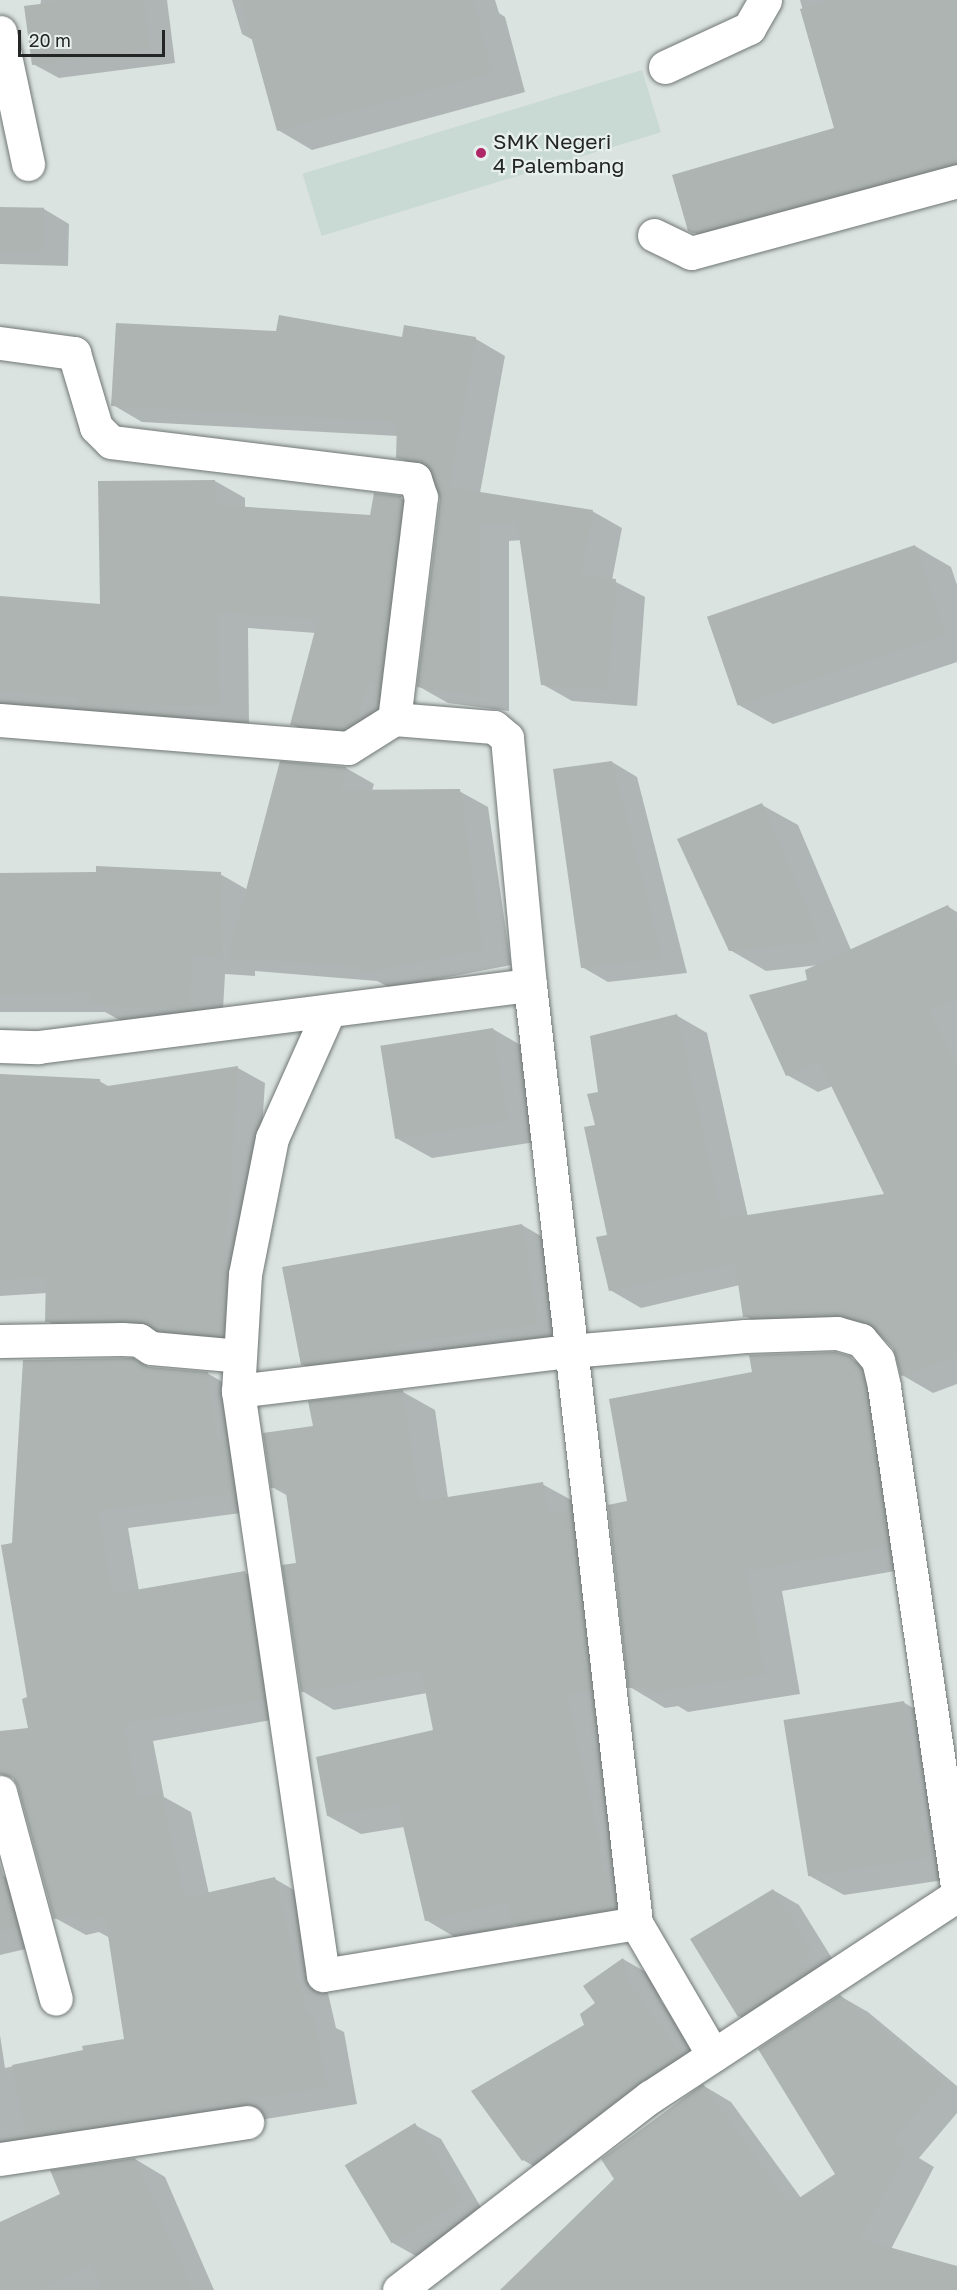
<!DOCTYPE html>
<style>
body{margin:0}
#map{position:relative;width:957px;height:2290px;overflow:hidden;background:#dbe3e1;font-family:"Golos Text",sans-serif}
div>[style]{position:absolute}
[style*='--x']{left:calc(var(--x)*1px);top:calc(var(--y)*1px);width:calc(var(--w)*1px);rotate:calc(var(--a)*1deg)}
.built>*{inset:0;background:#c9dad5;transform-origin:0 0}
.shadow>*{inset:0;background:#0003}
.building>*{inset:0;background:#adb4b2;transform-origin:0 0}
.roads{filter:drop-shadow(0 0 2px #707775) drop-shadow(0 0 2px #707775)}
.street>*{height:33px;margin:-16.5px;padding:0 16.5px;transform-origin:16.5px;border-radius:16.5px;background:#fff}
.dots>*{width:16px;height:16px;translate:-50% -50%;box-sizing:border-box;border:3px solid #e8f0ee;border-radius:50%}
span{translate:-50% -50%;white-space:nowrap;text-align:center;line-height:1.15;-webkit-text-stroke:4.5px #e8f0ee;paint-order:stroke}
.poi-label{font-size:21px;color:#232625}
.left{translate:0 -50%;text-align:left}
.scale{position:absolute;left:18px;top:30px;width:147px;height:27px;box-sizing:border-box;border:3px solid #232625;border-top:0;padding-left:8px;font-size:18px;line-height:21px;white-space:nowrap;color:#232625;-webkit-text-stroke:4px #e8f0ee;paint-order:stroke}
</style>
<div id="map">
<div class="built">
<div style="left:642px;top:70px;width:65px;height:355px;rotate:73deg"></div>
</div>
<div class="shadow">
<div style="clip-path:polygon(41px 0,167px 0,175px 63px,59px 78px,33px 64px)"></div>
<div style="clip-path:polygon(232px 0,495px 0,499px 13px,505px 17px,525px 92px,312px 150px,278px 130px,253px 40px,242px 34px)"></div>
<div style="clip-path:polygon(800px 0,957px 0,957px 191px,730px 253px,690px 230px,836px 129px)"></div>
<div style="clip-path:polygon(0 208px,44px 209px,69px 224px,68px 266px,0 264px)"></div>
<div style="clip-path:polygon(403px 338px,476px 339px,505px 356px,480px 493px,592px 511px,622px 528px,612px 580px,645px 597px,637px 706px,572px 701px,542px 684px,522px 540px,509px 541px,509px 711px,448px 703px,418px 686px,441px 499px,433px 475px,398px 457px,398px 436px,142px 422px,113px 405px)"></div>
<div style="clip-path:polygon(215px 481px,245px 498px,245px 508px,371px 517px,400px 498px,430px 515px,388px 736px,321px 741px,292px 724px,316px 633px,248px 628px,249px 723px,109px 724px,0 704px,0 597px,101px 606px)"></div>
<div style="clip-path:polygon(915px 546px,951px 567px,957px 585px,957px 662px,773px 724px,737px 704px)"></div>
<div style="clip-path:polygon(612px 762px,637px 777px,687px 973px,608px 982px,582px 967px)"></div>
<div style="clip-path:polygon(281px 763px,346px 768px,374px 784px,372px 791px,459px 791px,488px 807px,511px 965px,391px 988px,377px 981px,255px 971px,255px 976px,225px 974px,222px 1028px,125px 1023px,105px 1012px,0 1012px,0 875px,220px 874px,248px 890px)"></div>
<div style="clip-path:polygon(762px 805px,798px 825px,851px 950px,947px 906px,957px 912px,957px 1384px,933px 1393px,902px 1375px,894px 1348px,881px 1334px,868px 1331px,775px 1334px,745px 1316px,740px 1285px,641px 1308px,610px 1290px,609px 1236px,597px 1126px,600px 1094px,676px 1015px,707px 1033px,748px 1217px,886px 1195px,833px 1086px,818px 1092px,787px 1075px,809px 982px,819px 965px,766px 971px,730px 950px)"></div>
<div style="clip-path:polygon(493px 1029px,529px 1050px,542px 1141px,432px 1158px,396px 1138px)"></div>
<div style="clip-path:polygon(238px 1068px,265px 1083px,247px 1349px,74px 1336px,47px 1321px,47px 1293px,0 1296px,0 1076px,99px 1081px,110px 1087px)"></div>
<div style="clip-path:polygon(522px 1225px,553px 1243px,567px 1341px,333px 1382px,302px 1364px)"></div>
<div style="clip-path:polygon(850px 1358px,886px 1379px,923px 1566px,782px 1591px,800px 1694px,688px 1712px,678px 1706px,665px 1708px,630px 1687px,629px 1502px,753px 1373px)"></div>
<div style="clip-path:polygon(149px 1368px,207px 1373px,238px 1391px,264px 1510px,128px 1528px,139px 1591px,245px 1573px,276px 1590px,294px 1716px,153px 1741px,164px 1797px,191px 1812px,209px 1894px,275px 1879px,306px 1897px,336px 2028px,344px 2032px,357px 2104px,66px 2152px,0 2150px,0 2035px,5px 2068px,126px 2041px,110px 1938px,99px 1932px,86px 1935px,55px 1918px,14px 1544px)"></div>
<div style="clip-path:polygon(403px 1392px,435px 1410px,448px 1498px,542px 1484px,575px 1502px,644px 1926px,546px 1942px,516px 1925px,458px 1939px,426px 1920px,404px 1827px,361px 1834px,328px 1816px,435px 1731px,427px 1693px,334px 1710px,302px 1691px,297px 1564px,288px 1496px,272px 1487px,315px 1427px)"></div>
<div style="clip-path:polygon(903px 1702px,939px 1723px,957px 1878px,844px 1895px,808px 1875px)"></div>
<div style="clip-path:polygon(0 1874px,33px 1892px,47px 1944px,0 1955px)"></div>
<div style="clip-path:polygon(773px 1890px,799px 1905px,838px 1968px,765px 2030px,739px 2016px)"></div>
<div style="clip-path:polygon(623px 1959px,656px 1978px,661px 2001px,714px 2073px,614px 2145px,556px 2179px,523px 2160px,586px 2026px)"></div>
<div style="clip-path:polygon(840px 1996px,868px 2012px,957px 2086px,957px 2113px,919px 2158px,934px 2167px,891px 2249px,957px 2267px,957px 2290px,513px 2290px,704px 2086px,731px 2102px,801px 2198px,837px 2174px)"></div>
<div style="clip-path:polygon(415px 2125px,441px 2139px,486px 2216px,416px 2256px,391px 2242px)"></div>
<div style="clip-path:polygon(135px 2159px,165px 2177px,214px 2290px,0 2290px,0 2224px)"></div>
</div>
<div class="building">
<div style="clip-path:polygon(71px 0,144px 0,150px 49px,32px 65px,24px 6px)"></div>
<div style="clip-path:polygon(241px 0,473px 0,492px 73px,277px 131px)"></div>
<div style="clip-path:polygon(829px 0,957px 0,957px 163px,693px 233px,688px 231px,672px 175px,834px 128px,800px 9px)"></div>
<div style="left:0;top:207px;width:44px;height:44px;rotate:1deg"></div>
<div style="clip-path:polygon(279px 315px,402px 337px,404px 325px,476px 337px,449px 487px,593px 510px,581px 576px,616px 579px,608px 690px,541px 685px,517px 522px,480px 525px,480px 695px,417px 687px,440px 499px,427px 465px,396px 458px,397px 422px,111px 406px,116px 323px,276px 331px)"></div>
<div style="clip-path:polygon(215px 480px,216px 505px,370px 515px,374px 493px,401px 496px,380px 682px,368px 681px,358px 719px,343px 729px,290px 725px,318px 619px,218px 612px,219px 706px,78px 707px,78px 698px,0 691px,0 596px,100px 604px,98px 481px)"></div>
<div style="left:915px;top:545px;width:94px;height:220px;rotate:71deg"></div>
<div style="clip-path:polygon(280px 761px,346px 767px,340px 790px,460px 789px,483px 949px,361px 973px,359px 966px,228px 958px)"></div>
<div style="clip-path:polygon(612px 761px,662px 958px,581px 968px,553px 769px)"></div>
<div style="clip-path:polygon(762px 803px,821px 941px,729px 951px,677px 839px)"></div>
<div style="clip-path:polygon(96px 866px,221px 872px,222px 958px,192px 956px,189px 1009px,90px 1005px,90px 993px,0 995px,0 873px,96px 872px)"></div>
<div style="clip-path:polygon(948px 905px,957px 925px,957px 998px,929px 1010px,957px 1066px,957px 1356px,901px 1376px,893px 1348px,866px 1322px,836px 1314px,743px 1317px,735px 1263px,609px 1291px,596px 1237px,607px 1235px,584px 1127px,595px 1125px,587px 1094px,598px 1092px,590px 1036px,677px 1014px,722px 1219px,884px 1194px,819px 1061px,786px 1076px,749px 995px,807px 980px,805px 970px)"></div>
<div style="left:493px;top:1028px;width:94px;height:114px;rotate:81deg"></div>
<div style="clip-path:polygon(238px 1066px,221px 1334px,157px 1330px,140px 1321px,45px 1322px,46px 1277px,0 1279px,0 1074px,100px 1079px,101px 1087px)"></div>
<div style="clip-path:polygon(522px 1224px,537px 1324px,397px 1344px,398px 1353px,301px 1365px,282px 1267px)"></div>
<div style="clip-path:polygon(835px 1352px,850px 1356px,861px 1369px,888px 1546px,747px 1571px,765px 1674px,651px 1693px,650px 1686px,628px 1688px,608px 1505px,627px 1501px,609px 1399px,752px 1372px,749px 1355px)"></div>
<div style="clip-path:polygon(133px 1358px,149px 1367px,208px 1372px,217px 1440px,226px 1439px,234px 1493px,98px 1511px,112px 1594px,245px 1571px,264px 1699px,123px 1724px,138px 1798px,161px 1793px,184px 1898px,275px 1877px,307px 2014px,313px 2013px,327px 2087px,27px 2135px,12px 2065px,83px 2050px,82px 2046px,124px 2039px,105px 1916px,79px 1922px,77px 1913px,54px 1919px,18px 1787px,13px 1778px,0 1774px,0 1731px,28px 1728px,22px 1699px,27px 1697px,1px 1545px,12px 1543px,23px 1360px)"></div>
<div style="clip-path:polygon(403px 1390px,418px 1496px,422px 1501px,543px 1482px,548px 1514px,571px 1511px,591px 1692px,567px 1694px,613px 1908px,512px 1925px,508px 1902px,425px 1921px,398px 1804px,327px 1816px,316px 1757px,433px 1730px,421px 1670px,301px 1692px,282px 1565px,296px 1563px,285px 1486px,271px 1488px,263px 1433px,313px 1426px,308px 1401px)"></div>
<div style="left:904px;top:1701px;width:158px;height:122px;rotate:81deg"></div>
<div style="clip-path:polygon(0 1864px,17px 1927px,0 1931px)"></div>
<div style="clip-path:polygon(773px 1889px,813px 1953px,800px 1961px,810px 1970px,738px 2017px,690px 1939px)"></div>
<div style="clip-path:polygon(623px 1958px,628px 1981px,681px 2054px,580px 2127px,576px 2122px,522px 2161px,471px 2091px,584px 2025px,580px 2014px,595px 2003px,583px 1986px)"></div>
<div style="clip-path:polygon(840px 1995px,944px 2081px,892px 2142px,907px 2150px,860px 2239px,957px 2266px,957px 2290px,500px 2290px,614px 2179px,601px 2159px,703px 2084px,790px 2204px,835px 2174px,758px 2049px)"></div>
<div style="left:415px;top:2123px;width:91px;height:82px;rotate:59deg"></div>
<div style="clip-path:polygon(135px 2158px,192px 2290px,102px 2290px,91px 2264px,37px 2290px,0 2290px,0 2222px,60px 2194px,50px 2170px)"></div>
</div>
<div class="roads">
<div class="street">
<div style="--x:0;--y:32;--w:135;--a:78"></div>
<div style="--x:665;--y:67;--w:93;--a:-24.9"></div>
<div style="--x:749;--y:28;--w:32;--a:-60"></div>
<div style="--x:654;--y:235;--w:41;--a:25.9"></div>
<div style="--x:691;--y:253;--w:276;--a:-15.1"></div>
<div style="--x:0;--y:343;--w:75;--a:7.7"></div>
<div style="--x:74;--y:353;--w:77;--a:73.4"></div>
<div style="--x:96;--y:427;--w:21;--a:45"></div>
<div style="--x:111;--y:442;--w:306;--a:6.9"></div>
<div style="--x:415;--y:479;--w:19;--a:72"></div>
<div style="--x:421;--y:497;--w:224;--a:96.9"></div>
<div style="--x:0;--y:720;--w:349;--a:4.6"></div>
<div style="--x:348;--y:748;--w:54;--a:-32.2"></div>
<div style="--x:394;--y:719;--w:100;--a:4.6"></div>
<div style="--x:494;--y:727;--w:17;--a:40"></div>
<div style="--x:507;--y:738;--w:248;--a:84.7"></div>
<div style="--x:530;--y:985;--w:944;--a:83.55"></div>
<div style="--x:636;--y:1923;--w:153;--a:59.7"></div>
<div style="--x:328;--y:1013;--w:137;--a:114.1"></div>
<div style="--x:272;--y:1138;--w:139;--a:101.2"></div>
<div style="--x:245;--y:1274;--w:117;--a:93.4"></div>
<div style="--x:238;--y:1391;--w:590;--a:81.72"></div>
<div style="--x:323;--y:1975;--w:317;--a:-9.4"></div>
<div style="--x:0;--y:1046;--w:38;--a:2"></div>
<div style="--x:38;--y:1047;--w:496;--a:-7.2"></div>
<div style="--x:0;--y:1341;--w:122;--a:-0.9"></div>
<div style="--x:122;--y:1339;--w:17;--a:3"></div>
<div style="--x:139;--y:1340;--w:14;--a:34"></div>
<div style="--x:151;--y:1348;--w:89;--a:5.1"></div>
<div style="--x:238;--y:1391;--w:334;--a:-6.9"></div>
<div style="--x:570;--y:1351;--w:176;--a:-4.9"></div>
<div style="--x:745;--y:1336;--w:92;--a:-1.9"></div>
<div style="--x:837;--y:1333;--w:25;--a:16"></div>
<div style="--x:861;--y:1340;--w:26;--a:50"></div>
<div style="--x:878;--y:1360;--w:28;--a:77"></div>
<div style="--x:884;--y:1387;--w:504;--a:81.68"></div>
<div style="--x:0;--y:1792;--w:214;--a:74.9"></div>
<div style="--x:0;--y:2159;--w:250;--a:-8.5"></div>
<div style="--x:399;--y:2290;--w:317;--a:-37.6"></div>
<div style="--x:650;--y:2097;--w:367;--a:-33.3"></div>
</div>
</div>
<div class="dots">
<div style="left:481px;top:153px;background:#b02767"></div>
</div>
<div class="poi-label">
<span class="left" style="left:493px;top:153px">SMK Negeri<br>4 Palembang</span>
</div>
<div class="scale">20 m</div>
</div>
